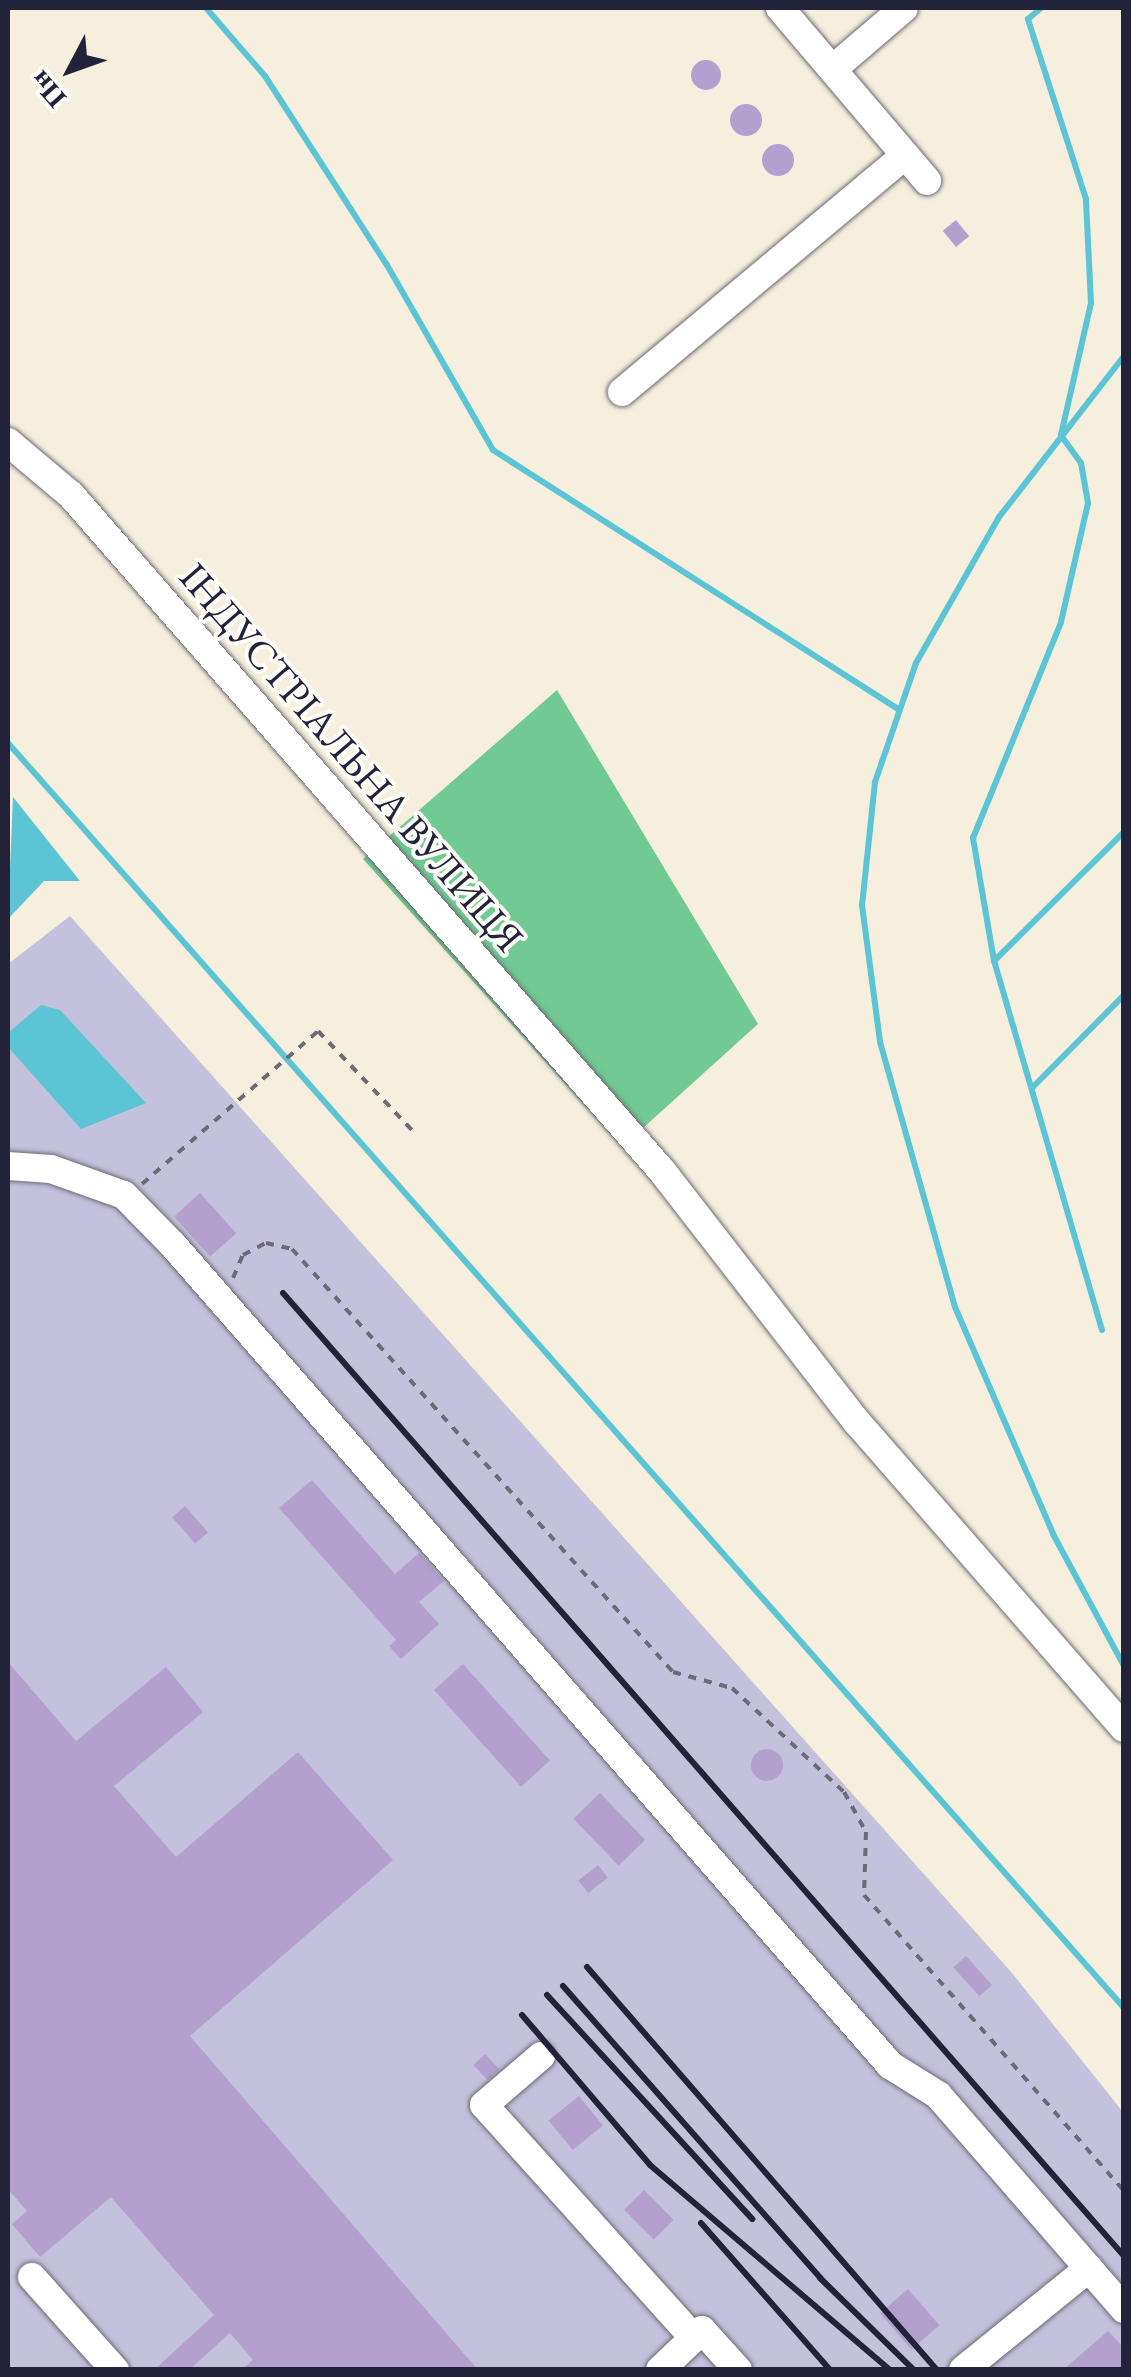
<!DOCTYPE html>
<meta charset="utf-8">
<style>
body{margin:0}
#map{position:relative;width:1131px;height:2377px;overflow:hidden;background:#f6efdd;font-family:"EB Garamond",serif}
div>[style]{position:absolute}
[style*='--x']{left:calc(var(--x)*1px);top:calc(var(--y)*1px);width:calc(var(--w)*1px);rotate:calc(var(--a)*1deg)}
.industrial>*{inset:0;background:#c3c1db}
.green>*{inset:0;background:#70ca91}
.water>*{inset:0;background:#5bc5d5}
.stream>*{height:6px;margin:-3px;padding:0 3px;transform-origin:3px;border-radius:3px;background:#5bc5d5}
.building>*{inset:0;background:#b3a0ce;transform-origin:0 0}
.round{border-radius:50%}
.path>*{height:4px;margin-top:-2px;transform-origin:0;background:repeating-linear-gradient(90deg,#6c6a74 0 8px,transparent 0 16px)}
.roads{filter:drop-shadow(0 0 2px #6c6a74) drop-shadow(0 0 2px #6c6a74)}
.minor>*{height:28px;margin:-14px;padding:0 14px;transform-origin:14px;border-radius:14px;background:#fff}
.rail>*{height:6px;margin:-3px;padding:0 3px;transform-origin:3px;border-radius:3px;background:#22223b}
span{translate:-50% -50%;white-space:nowrap;text-align:center;line-height:1.15;-webkit-text-stroke:8px #fdfcf7;paint-order:stroke}
.street-label{font-size:40px;color:#22223b}
.frame{position:absolute;inset:0;border:10px solid #22223b;pointer-events:none}
.north{position:absolute;left:20px;top:20px;width:100px;height:100px;-webkit-text-stroke:8px #fdfcf7;paint-order:stroke;rotate:229deg;font-size:28px;font-weight:700;line-height:40px;text-align:center;color:#22223b}
.north::after{content:'';display:block;margin:auto;width:35px;height:45px;background:#22223b;clip-path:polygon(50% 0,100% 100%,50% 72%,0 100%)}
</style>
<div id="map">
<div class="industrial">
<div style="clip-path:polygon(70px 916px,1012px 1973px,1123px 2112px,1124px 2369px,8px 2370px,8px 964px)"></div>
</div>
<div class="green">
<div style="clip-path:polygon(557px 690px,758px 1024px,622px 1147px,363px 859px)"></div>
</div>
<div class="water">
<div style="clip-path:polygon(13px 797px,80px 881px,44px 881px,8px 919px)"></div>
<div style="clip-path:polygon(41px 1005px,60px 1010px,146px 1103px,81px 1129px,8px 1047px,8px 1033px)"></div>
</div>
<div class="stream">
<div style="--x:206;--y:8;--w:90;--a:49.1"></div>
<div style="--x:265;--y:76;--w:225;--a:57.2"></div>
<div style="--x:387;--y:265;--w:213;--a:60.2"></div>
<div style="--x:493;--y:450;--w:481;--a:32.6"></div>
<div style="--x:1124;--y:356;--w:204;--a:127.8"></div>
<div style="--x:999;--y:517;--w:168;--a:119.6"></div>
<div style="--x:916;--y:663;--w:126;--a:109"></div>
<div style="--x:875;--y:782;--w:124;--a:96"></div>
<div style="--x:862;--y:905;--w:138;--a:82.5"></div>
<div style="--x:880;--y:1042;--w:275;--a:74.2"></div>
<div style="--x:955;--y:1307;--w:247;--a:66.6"></div>
<div style="--x:1053;--y:1534;--w:150;--a:61.7"></div>
<div style="--x:8;--y:743;--w:1687;--a:48.58"></div>
<div style="--x:994;--y:961;--w:125;--a:-99.7"></div>
<div style="--x:973;--y:838;--w:233;--a:-67.8"></div>
<div style="--x:1061;--y:622;--w:122;--a:-77.2"></div>
<div style="--x:1088;--y:503;--w:41;--a:-99.9"></div>
<div style="--x:1081;--y:463;--w:34;--a:-126"></div>
<div style="--x:1061;--y:435;--w:135;--a:-77.2"></div>
<div style="--x:1091;--y:303;--w:104;--a:-92.8"></div>
<div style="--x:1086;--y:199;--w:189;--a:-107.9"></div>
<div style="--x:1028;--y:19;--w:17;--a:-40"></div>
<div style="--x:1032;--y:1088;--w:131;--a:-45.3"></div>
<div style="--x:1102;--y:1330;--w:384;--a:-106.3"></div>
<div style="--x:994;--y:961;--w:183;--a:-44.8"></div>
</div>
<div class="building">
<div class="round" style="left:691px;top:60px;width:30px;height:30px"></div>
<div class="round" style="left:730px;top:104px;width:32px;height:32px"></div>
<div class="round" style="left:762px;top:144px;width:32px;height:32px"></div>
<div style="left:956px;top:220px;width:21px;height:17px;rotate:51deg"></div>
<div style="left:200px;top:1193px;width:54px;height:35px;rotate:48deg"></div>
<div style="clip-path:polygon(312px 1480px,395px 1574px,419px 1553px,444px 1581px,419px 1602px,439px 1624px,401px 1659px,389px 1646px,396px 1640px,279px 1508px)"></div>
<div style="left:185px;top:1506px;width:35px;height:17px;rotate:49deg"></div>
<div style="clip-path:polygon(8px 1662px,76px 1741px,166px 1667px,203px 1712px,114px 1786px,176px 1857px,298px 1752px,393px 1860px,190px 2036px,478px 2370px,241px 2370px,253px 2360px,230px 2333px,189px 2370px,154px 2370px,214px 2315px,111px 2197px,40px 2257px,12px 2224px,27px 2211px,8px 2189px)"></div>
<div style="left:463px;top:1664px;width:130px;height:39px;rotate:48deg"></div>
<div class="round" style="left:751px;top:1749px;width:32px;height:32px"></div>
<div style="left:600px;top:1793px;width:65px;height:37px;rotate:46deg"></div>
<div style="left:598px;top:1865px;width:16px;height:25px;rotate:52deg"></div>
<div style="left:966px;top:1956px;width:39px;height:17px;rotate:48deg"></div>
<div style="left:485px;top:2054px;width:21px;height:16px;rotate:47deg"></div>
<div style="left:579px;top:2096px;width:38px;height:39px;rotate:51deg"></div>
<div style="left:644px;top:2190px;width:42px;height:28px;rotate:45deg"></div>
<div style="left:908px;top:2289px;width:48px;height:37px;rotate:49deg"></div>
<div style="clip-path:polygon(1108px 2331px,1124px 2348px,1124px 2370px,1063px 2370px)"></div>
</div>
<div class="path">
<div style="--x:142;--y:1184;--w:233;--a:-41"></div>
<div style="--x:318;--y:1031;--w:138;--a:46.5"></div>
<div style="--x:233;--y:1278;--w:25;--a:-67"></div>
<div style="--x:243;--y:1255;--w:26;--a:-28"></div>
<div style="--x:266;--y:1243;--w:27;--a:13"></div>
<div style="--x:292;--y:1249;--w:569;--a:47.99"></div>
<div style="--x:673;--y:1672;--w:61;--a:15.2"></div>
<div style="--x:732;--y:1688;--w:153;--a:42.9"></div>
<div style="--x:844;--y:1792;--w:46;--a:61.2"></div>
<div style="--x:866;--y:1832;--w:63;--a:91.8"></div>
<div style="--x:864;--y:1895;--w:394;--a:48.7"></div>
</div>
<div class="roads">
<div class="minor">
<div style="--x:780;--y:8;--w:227;--a:49.6"></div>
<div style="--x:834;--y:68;--w:92;--a:-40.6"></div>
<div style="--x:622;--y:392;--w:369;--a:-39.9"></div>
<div style="--x:8;--y:442;--w:82;--a:40.1"></div>
<div style="--x:71;--y:495;--w:898;--a:48.84"></div>
<div style="--x:662;--y:1171;--w:318;--a:52.2"></div>
<div style="--x:857;--y:1422;--w:406;--a:48.9"></div>
<div style="--x:8;--y:1166;--w:43;--a:4"></div>
<div style="--x:51;--y:1169;--w:77;--a:19.6"></div>
<div style="--x:124;--y:1195;--w:70;--a:45.6"></div>
<div style="--x:173;--y:1245;--w:1089;--a:48.83"></div>
<div style="--x:890;--y:2065;--w:57;--a:32"></div>
<div style="--x:938;--y:2095;--w:284;--a:49"></div>
<div style="--x:541;--y:2056;--w:75;--a:139.3"></div>
<div style="--x:484;--y:2105;--w:314;--a:48"></div>
<div style="--x:32;--y:2277;--w:125;--a:48.3"></div>
<div style="--x:660;--y:2370;--w:58;--a:-43.6"></div>
<div style="--x:702;--y:2330;--w:54;--a:48"></div>
<div style="--x:963;--y:2370;--w:162;--a:-39"></div>
</div>
</div>
<div class="rail">
<div style="--x:283;--y:1293;--w:1279;--a:48.87"></div>
<div style="--x:587;--y:1967;--w:534;--a:49.03"></div>
<div style="--x:563;--y:1986;--w:389;--a:48.6"></div>
<div style="--x:820;--y:2278;--w:132;--a:44.4"></div>
<div style="--x:547;--y:1995;--w:304;--a:47.5"></div>
<div style="--x:522;--y:2015;--w:197;--a:49.5"></div>
<div style="--x:650;--y:2165;--w:316;--a:40.5"></div>
<div style="--x:701;--y:2223;--w:196;--a:48.7"></div>
</div>
<div class="street-label">
<span style="left:352px;top:757px;rotate:49deg">ІНДУСТРІАЛЬНА ВУЛИЦЯ</span>
</div>
<div class="frame"></div>
<div class="north">Пн</div>
</div>
